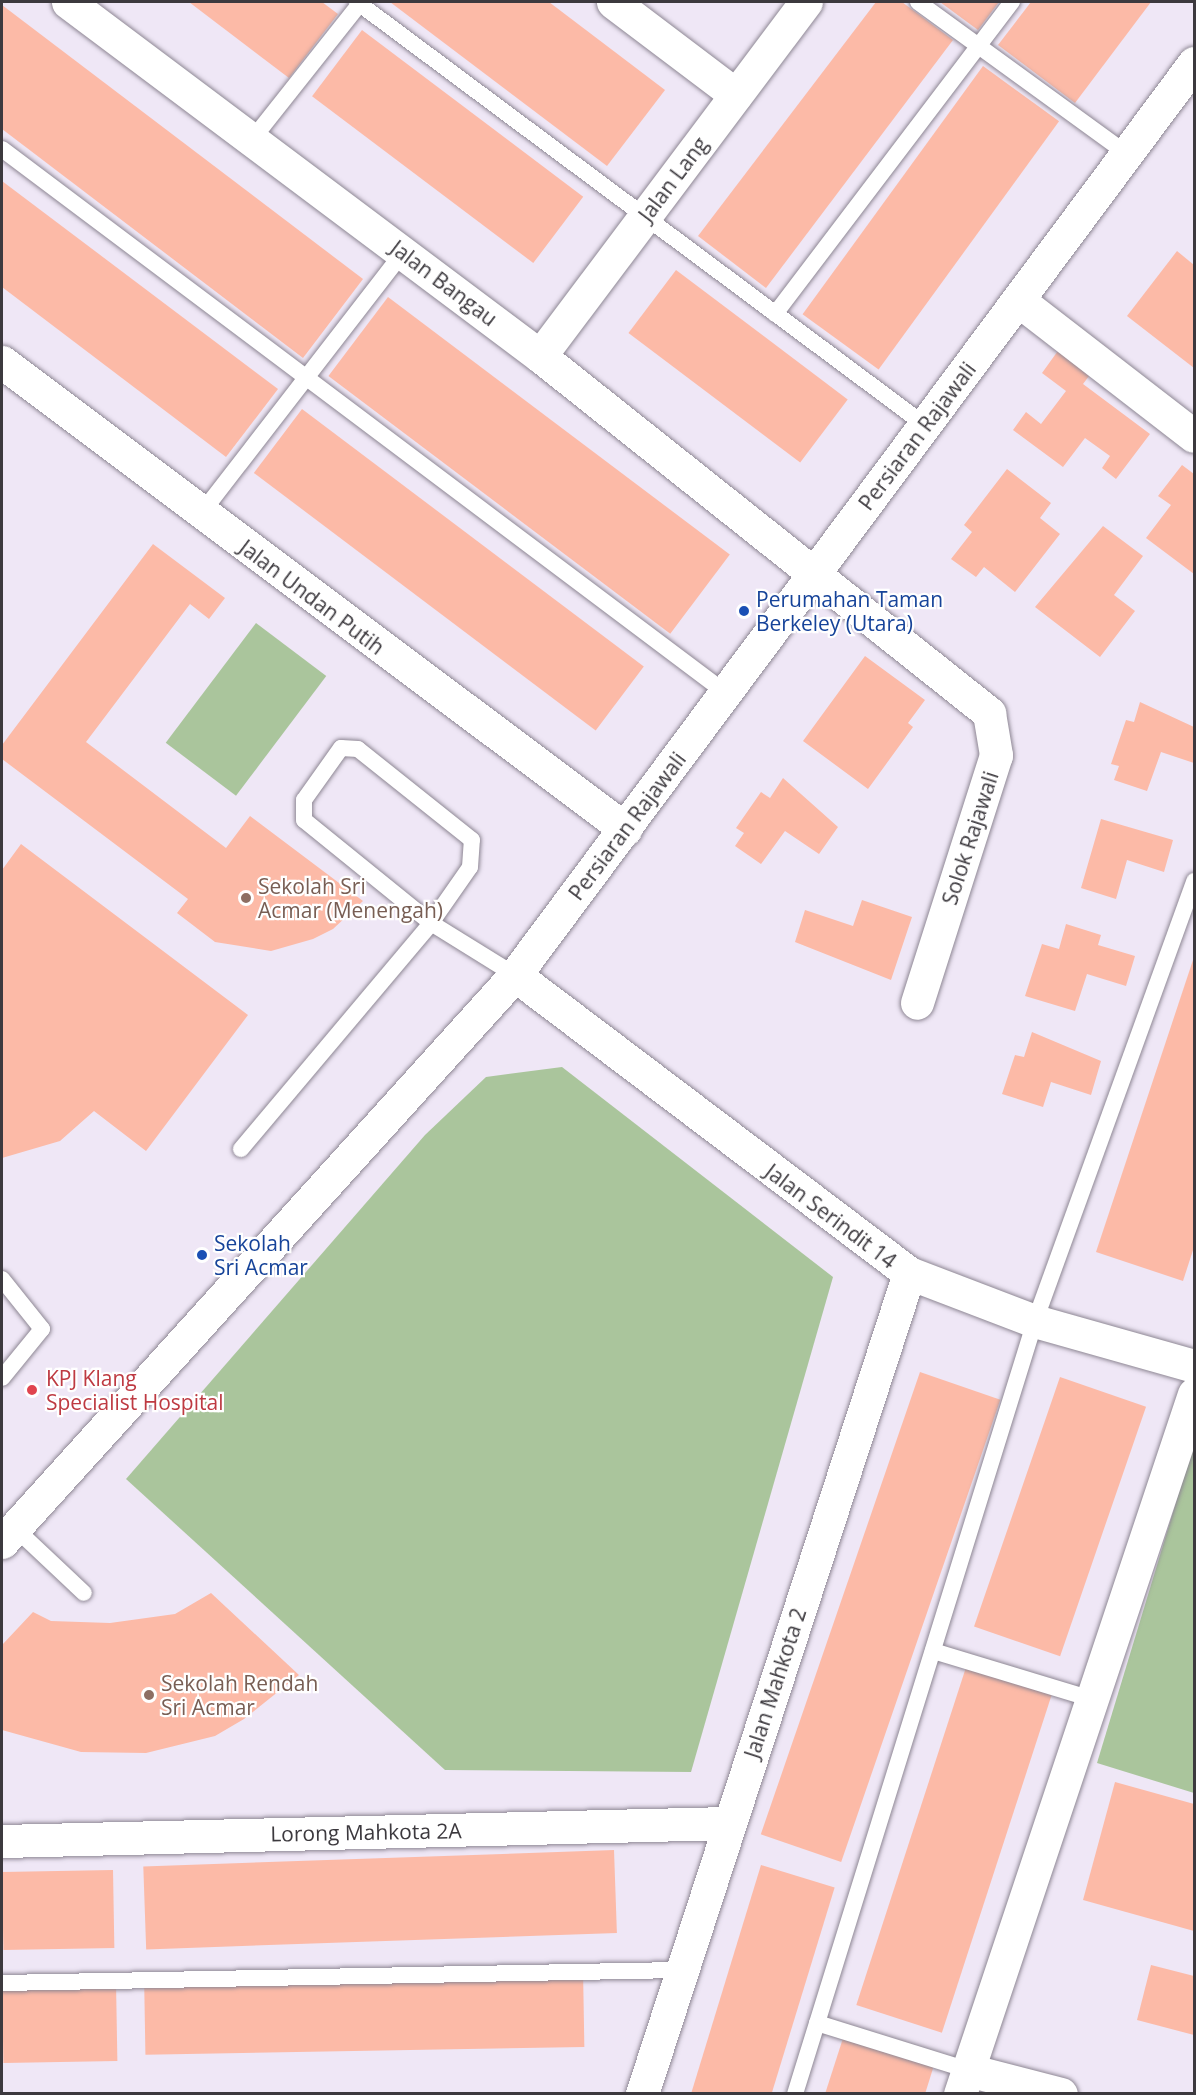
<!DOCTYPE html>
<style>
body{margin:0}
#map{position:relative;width:1196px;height:2095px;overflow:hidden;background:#efe7f6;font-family:"Open Sans",sans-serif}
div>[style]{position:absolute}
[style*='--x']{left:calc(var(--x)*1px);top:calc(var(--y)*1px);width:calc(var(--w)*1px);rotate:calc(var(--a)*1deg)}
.green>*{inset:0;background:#aac59c;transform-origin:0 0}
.building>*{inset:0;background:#fcbaa7;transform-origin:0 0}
.roads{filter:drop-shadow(0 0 2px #8e8794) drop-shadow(0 0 2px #8e8794)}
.service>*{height:16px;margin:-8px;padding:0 8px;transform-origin:8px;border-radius:8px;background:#fff}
.minor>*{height:33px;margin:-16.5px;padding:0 16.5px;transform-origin:16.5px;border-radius:16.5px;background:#fff}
.tertiary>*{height:33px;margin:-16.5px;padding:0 16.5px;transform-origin:16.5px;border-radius:16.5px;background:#fff}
.dots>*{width:16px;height:16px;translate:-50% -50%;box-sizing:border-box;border:3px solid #fff;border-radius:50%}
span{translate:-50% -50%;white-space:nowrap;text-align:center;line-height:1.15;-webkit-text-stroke:4.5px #fff;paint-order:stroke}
.street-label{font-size:21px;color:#3c393e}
.transit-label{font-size:21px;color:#164399}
.left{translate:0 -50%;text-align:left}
.education-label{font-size:21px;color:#785e54}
.health-label{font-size:21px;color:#be3a42}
.frame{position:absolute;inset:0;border:3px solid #3c393e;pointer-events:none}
</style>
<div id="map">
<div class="green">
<div style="left:256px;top:623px;width:88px;height:150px;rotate:37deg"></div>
<div style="clip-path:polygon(562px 1067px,833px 1277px,691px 1772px,445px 1770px,126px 1479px,425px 1135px,486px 1077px)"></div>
<div style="clip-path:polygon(1194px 1443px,1194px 1793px,1097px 1763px)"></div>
</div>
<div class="building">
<div style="clip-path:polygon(189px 2px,322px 2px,338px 14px,289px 78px)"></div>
<div style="clip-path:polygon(390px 2px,549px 2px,665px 90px,607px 166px)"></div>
<div style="clip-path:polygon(876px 2px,902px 2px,953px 40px,766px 288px,698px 236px)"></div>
<div style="clip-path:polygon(940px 2px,999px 2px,978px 30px)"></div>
<div style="clip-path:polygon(1031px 2px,1151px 2px,1075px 103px,998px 45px)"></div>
<div style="clip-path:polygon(2px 5px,363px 279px,303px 358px,2px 129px)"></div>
<div style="left:362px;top:30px;width:277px;height:83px;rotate:37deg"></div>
<div style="left:983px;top:66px;width:94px;height:307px;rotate:36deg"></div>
<div style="clip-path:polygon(2px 181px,278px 389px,226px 457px,2px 287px)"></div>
<div style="clip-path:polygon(1177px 251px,1194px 265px,1194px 368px,1127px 316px)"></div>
<div style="left:676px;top:270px;width:215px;height:79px;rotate:37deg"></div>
<div style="left:388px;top:297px;width:428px;height:99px;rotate:37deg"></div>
<div style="clip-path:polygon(1060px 348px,1092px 372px,1083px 384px,1150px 434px,1116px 479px,1102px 468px,1110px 456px,1085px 438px,1063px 467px,1013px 430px,1026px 412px,1041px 424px,1066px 391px,1042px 373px)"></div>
<div style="left:302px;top:409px;width:428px;height:80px;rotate:37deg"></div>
<div style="clip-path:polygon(1182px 465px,1194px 474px,1194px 574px,1146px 538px,1171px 505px,1158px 496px)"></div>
<div style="clip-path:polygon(1007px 469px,1051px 503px,1040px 518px,1060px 534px,1015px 592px,984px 567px,976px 577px,951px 559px,972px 532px,964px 525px)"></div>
<div style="clip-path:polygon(1103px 526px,1143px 556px,1114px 595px,1135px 611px,1100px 657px,1035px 607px)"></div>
<div style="clip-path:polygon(153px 544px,225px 598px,209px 619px,190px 604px,86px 742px,226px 848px,250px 816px,363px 901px,333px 929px,313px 939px,271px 951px,215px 942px,177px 913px,188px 899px,2px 759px,2px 745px)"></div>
<div style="clip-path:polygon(865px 656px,925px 700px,908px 723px,913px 727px,868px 789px,803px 741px)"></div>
<div style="clip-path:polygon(1140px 702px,1194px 727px,1194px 763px,1161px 752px,1147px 791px,1114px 780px,1119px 766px,1111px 764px,1126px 720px,1134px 722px)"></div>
<div style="clip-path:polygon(783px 778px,838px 827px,819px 854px,785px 831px,761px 864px,735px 846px,744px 833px,736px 828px,761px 792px,770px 798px)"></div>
<div style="clip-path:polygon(1101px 819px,1173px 840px,1164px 872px,1127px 860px,1116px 899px,1081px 888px)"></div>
<div style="clip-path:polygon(21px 844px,248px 1015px,146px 1151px,94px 1111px,60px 1141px,2px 1158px,2px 870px)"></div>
<div style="clip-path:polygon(862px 900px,912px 917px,891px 980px,795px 942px,805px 910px,853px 926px)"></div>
<div style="clip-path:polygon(1066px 924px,1101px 935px,1098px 945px,1135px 956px,1126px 986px,1087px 974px,1075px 1011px,1025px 996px,1042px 944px,1059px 949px)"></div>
<div style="clip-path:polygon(1194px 957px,1194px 1247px,1183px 1281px,1096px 1252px)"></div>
<div style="clip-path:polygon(1032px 1032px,1101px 1061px,1091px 1095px,1051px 1082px,1043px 1107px,1002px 1094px,1015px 1055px,1024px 1057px)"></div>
<div style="left:920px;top:1372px;width:85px;height:489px;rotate:19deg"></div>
<div style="left:1060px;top:1377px;width:91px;height:264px;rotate:19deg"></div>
<div style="clip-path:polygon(211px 1593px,299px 1675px,244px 1719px,215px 1736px,146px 1753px,81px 1752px,2px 1730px,2px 1645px,33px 1612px,51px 1621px,110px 1623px,175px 1614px)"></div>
<div style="left:970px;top:1655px;width:90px;height:368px;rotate:18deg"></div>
<div style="clip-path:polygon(1115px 1782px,1194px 1804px,1194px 1931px,1083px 1900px)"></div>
<div style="left:614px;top:1850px;width:83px;height:471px;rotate:88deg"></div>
<div style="left:761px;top:1865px;width:77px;height:240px;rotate:17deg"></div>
<div style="left:113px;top:1870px;width:78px;height:111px;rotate:89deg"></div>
<div style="clip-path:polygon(1151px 1965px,1194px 1976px,1194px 2035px,1137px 2020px)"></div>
<div style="left:583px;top:1969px;width:78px;height:439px;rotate:89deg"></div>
<div style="left:116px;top:1982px;width:79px;height:114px;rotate:89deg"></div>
<div style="clip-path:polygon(845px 2032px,935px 2062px,925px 2094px,825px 2094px)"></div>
</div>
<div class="roads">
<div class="service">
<div style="--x:357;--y:2;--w:708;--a:36.68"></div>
<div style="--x:918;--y:2;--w:258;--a:36"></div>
<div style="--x:251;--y:141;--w:177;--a:-51.6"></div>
<div style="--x:2;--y:149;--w:906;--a:36.92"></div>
<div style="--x:775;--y:314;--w:392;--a:-52.8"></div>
<div style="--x:200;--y:515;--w:332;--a:-52.3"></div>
<div style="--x:241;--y:1149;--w:295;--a:-49.9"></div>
<div style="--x:431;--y:923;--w:68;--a:-55.1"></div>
<div style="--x:470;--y:867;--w:27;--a:-86"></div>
<div style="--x:472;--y:840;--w:146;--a:-141.4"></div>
<div style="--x:358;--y:749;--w:17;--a:-177"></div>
<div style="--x:341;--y:748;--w:64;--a:125.4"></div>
<div style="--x:304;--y:800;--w:20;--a:90"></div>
<div style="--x:304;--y:820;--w:164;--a:39"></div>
<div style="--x:431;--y:923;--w:99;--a:31.8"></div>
<div style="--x:2;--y:1279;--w:64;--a:51.3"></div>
<div style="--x:42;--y:1329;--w:63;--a:129.2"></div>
<div style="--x:16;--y:1529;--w:93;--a:43.3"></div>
<div style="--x:933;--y:1651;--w:166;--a:16.8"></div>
<div style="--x:2;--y:1983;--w:680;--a:-1.1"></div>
<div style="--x:817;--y:2023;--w:158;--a:17.3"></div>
<div style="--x:795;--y:2094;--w:809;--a:-72.75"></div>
<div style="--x:1035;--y:1321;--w:468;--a:-70.1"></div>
</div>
<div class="minor">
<div style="--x:68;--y:2;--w:590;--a:36.87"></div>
<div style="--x:540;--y:356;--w:574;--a:38.49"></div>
<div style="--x:989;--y:713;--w:43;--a:80.5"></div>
<div style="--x:996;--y:755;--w:260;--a:107.7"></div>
<div style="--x:613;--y:2;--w:154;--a:37.1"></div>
<div style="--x:1018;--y:300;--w:222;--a:37.7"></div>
<div style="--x:540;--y:356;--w:443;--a:-53.1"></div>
<div style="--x:2;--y:362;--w:779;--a:36.86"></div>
<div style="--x:515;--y:975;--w:494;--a:37.1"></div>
<div style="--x:909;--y:1273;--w:135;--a:20.9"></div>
<div style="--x:1035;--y:1321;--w:165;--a:15.8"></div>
<div style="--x:2;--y:1841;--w:728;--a:-1.42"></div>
<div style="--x:968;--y:2070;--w:96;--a:14.5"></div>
<div style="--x:642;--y:2094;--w:863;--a:-71.98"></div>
<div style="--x:960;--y:2094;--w:738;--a:-71.52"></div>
</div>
<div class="tertiary">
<div style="--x:2;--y:1542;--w:765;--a:-47.86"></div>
<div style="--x:515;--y:975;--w:1137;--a:-53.33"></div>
</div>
</div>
<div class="dots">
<div style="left:744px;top:611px;background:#1a4fb4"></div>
<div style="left:246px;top:898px;background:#8d6e63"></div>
<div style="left:202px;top:1255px;background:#1a4fb4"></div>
<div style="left:32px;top:1390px;background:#e0444e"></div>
<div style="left:149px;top:1695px;background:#8d6e63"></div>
</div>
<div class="street-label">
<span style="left:673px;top:179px;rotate:-53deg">Jalan Lang</span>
<span style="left:444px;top:283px;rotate:37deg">Jalan Bangau</span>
<span style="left:917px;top:436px;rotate:-53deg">Persiaran Rajawali</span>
<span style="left:312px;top:597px;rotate:37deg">Jalan Undan Putih</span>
<span style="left:627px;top:826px;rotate:-53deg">Persiaran Rajawali</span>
<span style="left:970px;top:838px;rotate:-72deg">Solok Rajawali</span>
<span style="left:831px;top:1216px;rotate:37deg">Jalan Serindit 14</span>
<span style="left:775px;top:1683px;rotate:-72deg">Jalan Mahkota 2</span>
<span style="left:366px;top:1832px;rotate:-1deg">Lorong Mahkota 2A</span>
</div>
<div class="transit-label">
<span class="left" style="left:756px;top:611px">Perumahan Taman<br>Berkeley (Utara)</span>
<span class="left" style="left:214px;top:1255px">Sekolah<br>Sri Acmar</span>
</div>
<div class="education-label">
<span class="left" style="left:258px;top:898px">Sekolah Sri<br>Acmar (Menengah)</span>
<span class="left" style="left:161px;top:1695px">Sekolah Rendah<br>Sri Acmar</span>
</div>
<div class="health-label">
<span class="left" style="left:46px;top:1390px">KPJ Klang<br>Specialist Hospital</span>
</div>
<div class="frame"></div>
</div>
